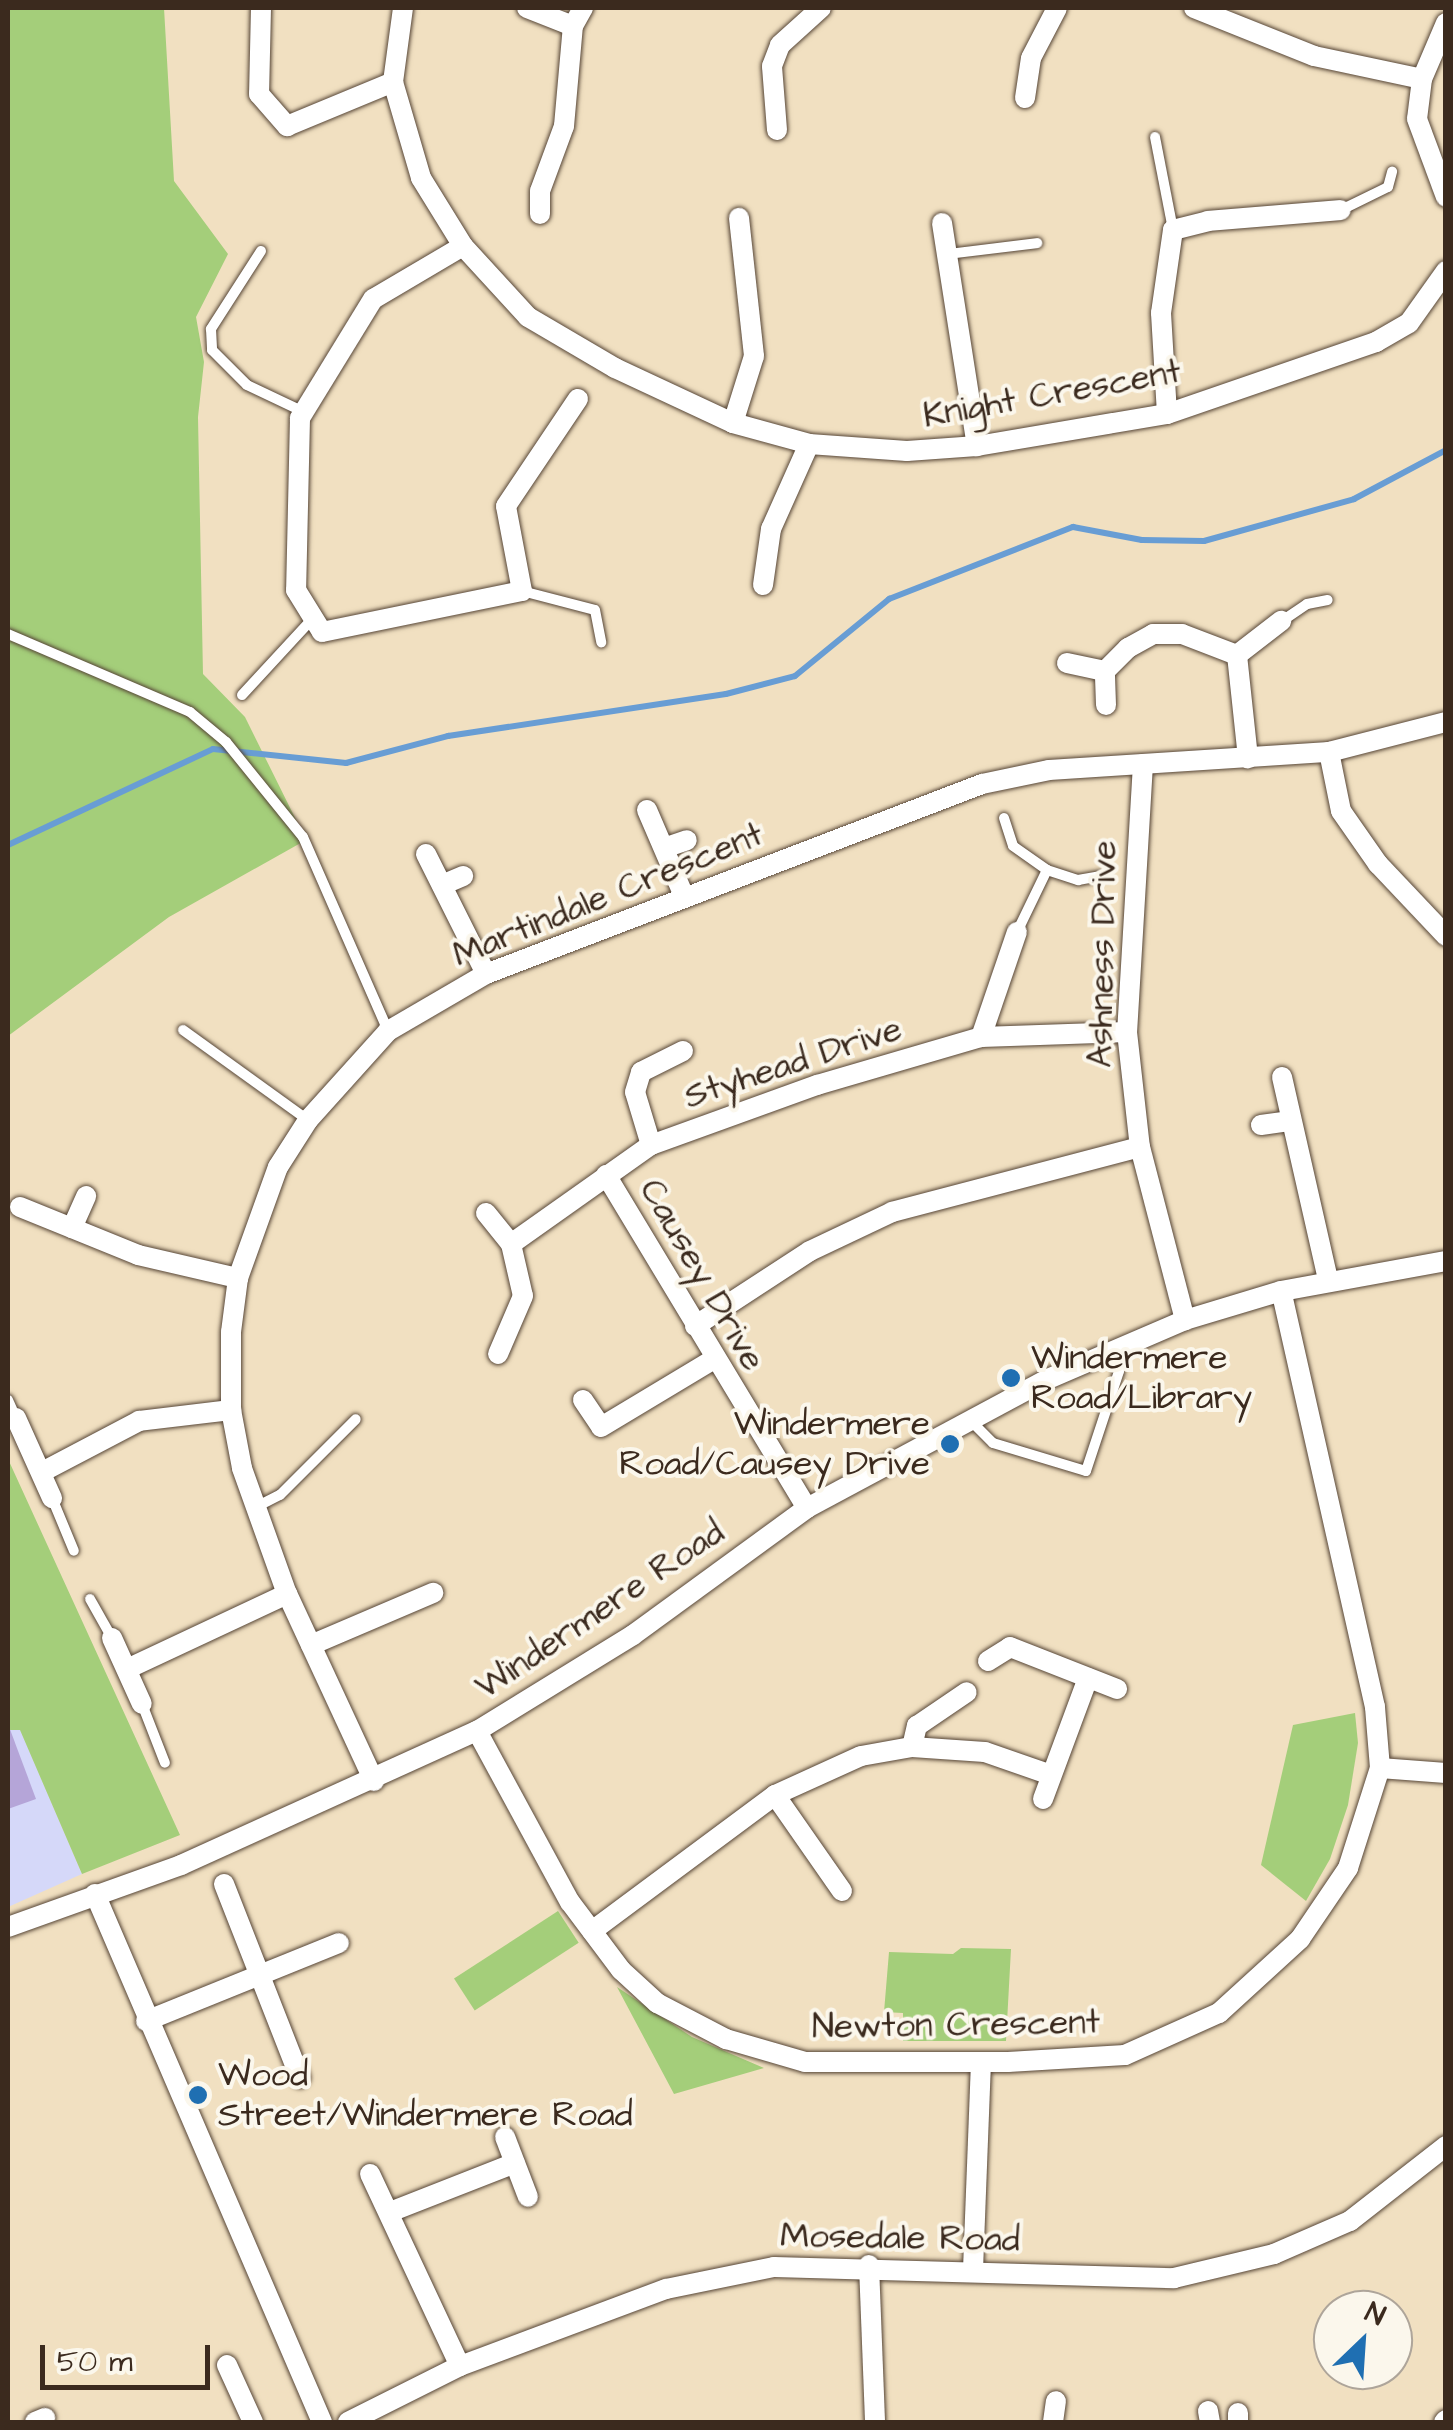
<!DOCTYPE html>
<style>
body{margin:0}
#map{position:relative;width:1453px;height:2430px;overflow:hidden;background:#f1e0c1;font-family:"Architects Daughter",sans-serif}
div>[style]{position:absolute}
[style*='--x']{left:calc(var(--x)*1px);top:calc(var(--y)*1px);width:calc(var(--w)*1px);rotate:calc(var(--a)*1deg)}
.built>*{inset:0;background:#d5d8f9}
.green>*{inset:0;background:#a4ce7a;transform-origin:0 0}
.stream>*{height:6px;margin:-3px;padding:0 3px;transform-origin:3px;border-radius:3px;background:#689dd4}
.building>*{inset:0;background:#b5a5d8}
.roads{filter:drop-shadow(0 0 2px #564536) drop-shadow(0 0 2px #564536)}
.service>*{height:10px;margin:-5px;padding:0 5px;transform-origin:5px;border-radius:5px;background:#fff}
.minor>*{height:20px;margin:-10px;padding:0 10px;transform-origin:10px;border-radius:10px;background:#fff}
.dots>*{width:28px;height:28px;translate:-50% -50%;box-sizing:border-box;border:5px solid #fbf7ec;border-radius:50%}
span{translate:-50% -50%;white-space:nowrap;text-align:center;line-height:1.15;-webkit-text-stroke:8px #fbf7ec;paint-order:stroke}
.street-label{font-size:35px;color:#3b2a1e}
.poi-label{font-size:35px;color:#3b2a1e}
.left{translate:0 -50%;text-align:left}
.right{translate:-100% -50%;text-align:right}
.frame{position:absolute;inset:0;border:10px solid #3b2a1e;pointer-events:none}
.north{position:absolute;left:1313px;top:2290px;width:100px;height:100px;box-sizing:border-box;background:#fbf7ec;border:2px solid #aea59a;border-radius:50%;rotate:25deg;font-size:28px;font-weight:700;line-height:40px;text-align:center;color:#3b2a1e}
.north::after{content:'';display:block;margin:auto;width:35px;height:45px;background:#1f6fb2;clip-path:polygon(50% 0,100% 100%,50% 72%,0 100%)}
.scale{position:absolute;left:40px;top:2345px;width:170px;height:45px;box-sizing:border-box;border:5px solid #3b2a1e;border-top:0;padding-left:12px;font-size:30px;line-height:35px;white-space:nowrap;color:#3b2a1e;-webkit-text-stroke:8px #fbf7ec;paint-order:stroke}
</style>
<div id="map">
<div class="built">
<div style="clip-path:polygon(20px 1729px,82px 1874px,8px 1907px,8px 1730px)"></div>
</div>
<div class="green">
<div style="clip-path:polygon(8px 8px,164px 8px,174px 181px,228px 254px,196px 317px,204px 362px,198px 417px,203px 674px,245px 717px,306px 840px,169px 917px,8px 1036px)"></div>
<div style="clip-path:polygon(8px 1459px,180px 1835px,82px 1874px,20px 1730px,8px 1730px)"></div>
<div style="clip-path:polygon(1355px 1713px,1358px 1743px,1348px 1805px,1330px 1859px,1306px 1901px,1261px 1865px,1293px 1725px)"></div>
<div style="left:558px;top:1911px;width:38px;height:124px;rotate:57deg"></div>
<div style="clip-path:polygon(961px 1948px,1011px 1949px,1006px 2041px,903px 2041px,903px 2013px,884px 2012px,889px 1952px,953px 1954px)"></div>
<div style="clip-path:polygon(617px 1987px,692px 2037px,764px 2068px,674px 2094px)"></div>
</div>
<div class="stream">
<div style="--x:8;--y:845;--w:226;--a:-25.1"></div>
<div style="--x:213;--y:749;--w:134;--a:6"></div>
<div style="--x:346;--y:763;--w:106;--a:-14.8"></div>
<div style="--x:448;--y:736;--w:281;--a:-8.6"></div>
<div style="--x:726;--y:694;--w:71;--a:-14.6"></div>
<div style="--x:795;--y:676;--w:122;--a:-39.3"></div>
<div style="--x:889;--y:599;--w:198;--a:-21.4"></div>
<div style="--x:1073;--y:527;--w:70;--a:10.7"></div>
<div style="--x:1142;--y:540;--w:62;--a:0.9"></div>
<div style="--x:1204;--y:541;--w:156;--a:-15.6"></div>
<div style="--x:1354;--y:499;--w:104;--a:-28"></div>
</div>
<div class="building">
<div style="clip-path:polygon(8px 1724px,36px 1799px,8px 1809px)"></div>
</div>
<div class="roads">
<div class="service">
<div style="--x:1155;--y:137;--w:95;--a:79"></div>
<div style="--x:1341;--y:210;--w:52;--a:-26.1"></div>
<div style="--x:1388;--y:187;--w:16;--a:-75"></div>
<div style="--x:261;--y:251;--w:93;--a:122.7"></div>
<div style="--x:211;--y:329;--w:21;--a:87"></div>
<div style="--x:212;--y:350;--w:49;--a:45"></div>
<div style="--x:247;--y:385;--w:63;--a:25.3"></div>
<div style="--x:948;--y:254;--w:90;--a:-7"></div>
<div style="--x:522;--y:591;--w:75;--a:14.6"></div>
<div style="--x:595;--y:610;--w:33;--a:79"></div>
<div style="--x:1282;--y:621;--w:30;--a:-34"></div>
<div style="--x:1307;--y:604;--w:21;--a:-11"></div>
<div style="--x:8;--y:634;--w:198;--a:23.2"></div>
<div style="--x:190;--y:712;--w:47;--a:39.8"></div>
<div style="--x:226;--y:742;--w:122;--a:51"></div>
<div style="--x:303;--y:837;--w:212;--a:66.3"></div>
<div style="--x:242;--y:695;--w:105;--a:-47.3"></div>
<div style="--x:1004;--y:818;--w:29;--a:72"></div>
<div style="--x:1013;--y:846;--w:42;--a:35.2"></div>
<div style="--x:1047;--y:870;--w:33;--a:18"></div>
<div style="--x:1078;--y:880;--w:28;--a:-10"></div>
<div style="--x:1017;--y:932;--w:69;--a:-64.2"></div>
<div style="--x:183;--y:1030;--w:154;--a:35.8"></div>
<div style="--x:8;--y:1400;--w:20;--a:66"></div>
<div style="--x:971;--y:1421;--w:31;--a:45"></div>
<div style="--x:993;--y:1443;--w:97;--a:16.8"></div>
<div style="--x:1086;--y:1471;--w:105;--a:-71.7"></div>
<div style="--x:1119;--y:1371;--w:21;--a:-107"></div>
<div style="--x:52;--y:1498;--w:57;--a:67.5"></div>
<div style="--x:256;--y:1507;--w:27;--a:-27"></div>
<div style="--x:280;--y:1495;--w:107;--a:-45"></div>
<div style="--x:90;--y:1599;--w:45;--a:60.6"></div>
<div style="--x:142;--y:1704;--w:63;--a:68.7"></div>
</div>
<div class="minor">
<div style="--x:261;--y:8;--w:86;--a:91.3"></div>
<div style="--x:259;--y:94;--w:43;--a:48.8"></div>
<div style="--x:287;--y:126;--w:115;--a:-22.5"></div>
<div style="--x:403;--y:8;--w:75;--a:97.7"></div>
<div style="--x:393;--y:82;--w:100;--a:73.7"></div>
<div style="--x:421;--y:178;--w:80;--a:58.3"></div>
<div style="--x:463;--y:246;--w:96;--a:47.5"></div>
<div style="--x:528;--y:317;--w:101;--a:30.4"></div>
<div style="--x:615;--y:368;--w:130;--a:25"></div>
<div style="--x:733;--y:423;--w:79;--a:15.4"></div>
<div style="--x:809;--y:444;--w:98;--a:4.1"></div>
<div style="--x:907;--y:451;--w:70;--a:-4.1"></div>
<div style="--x:977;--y:446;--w:193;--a:-9.6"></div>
<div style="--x:1167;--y:414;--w:221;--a:-19"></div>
<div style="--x:1376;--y:342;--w:38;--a:-30"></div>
<div style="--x:1409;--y:323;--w:64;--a:-54.6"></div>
<div style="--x:527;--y:8;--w:49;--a:21.4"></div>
<div style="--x:1194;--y:8;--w:129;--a:21.8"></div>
<div style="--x:1314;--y:56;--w:110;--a:12"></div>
<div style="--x:1446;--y:23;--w:61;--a:113.2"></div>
<div style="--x:1422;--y:79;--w:40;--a:97.1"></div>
<div style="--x:1417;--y:119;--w:83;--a:69.6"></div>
<div style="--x:1025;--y:98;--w:40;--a:-81.5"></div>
<div style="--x:1031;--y:58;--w:56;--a:-62.5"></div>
<div style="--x:777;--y:130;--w:64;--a:-94.5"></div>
<div style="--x:772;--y:66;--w:22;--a:-69"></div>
<div style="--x:780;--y:45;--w:55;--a:-42.1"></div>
<div style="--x:540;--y:214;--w:23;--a:-90"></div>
<div style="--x:540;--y:191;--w:69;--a:-69.7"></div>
<div style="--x:564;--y:126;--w:100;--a:-84.9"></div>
<div style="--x:573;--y:26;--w:21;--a:-61"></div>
<div style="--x:942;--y:223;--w:226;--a:81.1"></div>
<div style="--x:463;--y:246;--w:104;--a:149.5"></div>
<div style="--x:373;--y:299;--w:140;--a:121.5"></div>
<div style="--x:300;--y:418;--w:172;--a:91.3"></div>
<div style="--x:296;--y:590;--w:49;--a:58.2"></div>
<div style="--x:322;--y:632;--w:204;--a:-11.6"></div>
<div style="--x:522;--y:591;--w:86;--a:-100.7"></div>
<div style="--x:506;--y:506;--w:129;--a:-56.1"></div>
<div style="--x:1167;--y:414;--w:101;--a:-93.4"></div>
<div style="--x:1161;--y:313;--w:84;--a:-81.8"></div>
<div style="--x:1173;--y:230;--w:36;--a:-14"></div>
<div style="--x:1208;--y:221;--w:133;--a:-4.7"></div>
<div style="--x:733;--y:423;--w:70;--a:-72.6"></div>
<div style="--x:754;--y:356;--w:139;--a:-96.2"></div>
<div style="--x:763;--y:585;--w:57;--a:-81.9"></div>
<div style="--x:771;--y:529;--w:93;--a:-65.9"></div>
<div style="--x:1237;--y:655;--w:56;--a:-37.7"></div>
<div style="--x:1067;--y:663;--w:39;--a:12"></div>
<div style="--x:1106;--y:705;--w:34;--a:-92"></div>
<div style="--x:1105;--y:671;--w:33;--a:-45"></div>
<div style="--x:1128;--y:648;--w:29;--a:-29"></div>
<div style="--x:1153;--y:634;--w:29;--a:0"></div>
<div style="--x:1182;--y:634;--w:59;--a:20.9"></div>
<div style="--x:1237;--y:655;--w:104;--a:83.9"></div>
<div style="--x:1329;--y:752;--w:60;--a:78.5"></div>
<div style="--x:1341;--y:811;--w:65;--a:55.1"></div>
<div style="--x:1378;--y:864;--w:99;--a:46.6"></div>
<div style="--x:1143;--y:764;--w:268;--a:93.4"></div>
<div style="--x:1127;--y:1032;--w:116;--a:83.6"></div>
<div style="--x:1140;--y:1147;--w:179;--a:75.4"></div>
<div style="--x:647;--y:810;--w:94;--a:66.7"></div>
<div style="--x:664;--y:848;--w:24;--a:-19"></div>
<div style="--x:426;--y:854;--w:134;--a:63.4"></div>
<div style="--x:442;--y:885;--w:23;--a:-23"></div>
<div style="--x:981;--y:1037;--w:111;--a:-71.1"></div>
<div style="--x:1282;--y:1077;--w:207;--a:77.2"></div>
<div style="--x:1261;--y:1125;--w:30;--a:-8"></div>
<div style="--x:651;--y:1145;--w:55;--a:-106.8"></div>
<div style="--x:635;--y:1092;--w:21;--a:-73"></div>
<div style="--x:641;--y:1072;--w:47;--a:-26.6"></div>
<div style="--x:606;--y:1175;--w:389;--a:58.9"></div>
<div style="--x:20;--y:1207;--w:127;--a:22.1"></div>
<div style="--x:138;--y:1255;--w:103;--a:13"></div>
<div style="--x:486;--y:1213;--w:40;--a:51"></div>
<div style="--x:511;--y:1244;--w:53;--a:77"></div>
<div style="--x:523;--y:1296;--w:63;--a:113.3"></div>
<div style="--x:72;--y:1228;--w:35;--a:-66"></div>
<div style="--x:511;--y:1244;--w:171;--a:-35.3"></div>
<div style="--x:651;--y:1145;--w:177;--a:-19.9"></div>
<div style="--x:817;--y:1085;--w:171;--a:-16.3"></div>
<div style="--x:981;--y:1037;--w:146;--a:-2"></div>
<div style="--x:695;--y:1326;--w:137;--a:-33.1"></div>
<div style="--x:810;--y:1251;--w:91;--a:-25.4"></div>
<div style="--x:892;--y:1212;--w:256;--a:-14.7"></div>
<div style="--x:583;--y:1400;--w:32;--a:56"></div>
<div style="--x:601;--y:1427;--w:132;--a:-31"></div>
<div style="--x:16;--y:1418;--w:88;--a:65.8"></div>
<div style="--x:42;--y:1472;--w:110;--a:-27.7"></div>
<div style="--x:139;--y:1421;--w:93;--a:-6.8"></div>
<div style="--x:112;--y:1638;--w:72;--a:65.6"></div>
<div style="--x:311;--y:1645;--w:133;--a:-23.1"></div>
<div style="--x:988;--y:1661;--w:26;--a:-32"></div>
<div style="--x:1010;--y:1647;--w:115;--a:21.4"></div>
<div style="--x:127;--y:1669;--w:177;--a:-25.1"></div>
<div style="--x:477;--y:1731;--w:195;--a:61.5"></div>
<div style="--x:570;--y:1902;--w:85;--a:53.1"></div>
<div style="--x:621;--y:1970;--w:49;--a:42.5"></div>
<div style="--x:657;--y:2003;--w:78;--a:27.6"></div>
<div style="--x:726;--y:2039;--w:82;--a:16.2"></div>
<div style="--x:805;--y:2062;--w:203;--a:0"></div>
<div style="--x:1008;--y:2062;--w:117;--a:-3.4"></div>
<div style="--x:1125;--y:2055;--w:103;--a:-24.1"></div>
<div style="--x:1219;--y:2013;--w:110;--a:-42.4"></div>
<div style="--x:1300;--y:1939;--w:86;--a:-55.9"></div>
<div style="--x:1348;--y:1868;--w:105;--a:-72.3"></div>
<div style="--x:1380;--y:1768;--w:61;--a:-94.7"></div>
<div style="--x:1375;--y:1707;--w:426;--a:-102.7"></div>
<div style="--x:912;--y:1747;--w:22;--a:-77"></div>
<div style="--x:917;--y:1726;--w:60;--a:-34.2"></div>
<div style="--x:1380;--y:1768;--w:66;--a:4.3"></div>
<div style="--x:374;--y:1781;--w:206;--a:-114.9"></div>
<div style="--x:287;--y:1594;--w:134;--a:-109.7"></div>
<div style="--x:242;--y:1468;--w:59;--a:-100.7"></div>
<div style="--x:231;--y:1410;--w:78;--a:-90"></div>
<div style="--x:231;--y:1332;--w:54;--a:-82.6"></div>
<div style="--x:238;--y:1278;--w:118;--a:-70.2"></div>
<div style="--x:278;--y:1167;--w:56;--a:-57.4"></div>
<div style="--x:308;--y:1120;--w:120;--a:-48"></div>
<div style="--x:388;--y:1031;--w:113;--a:-30.2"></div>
<div style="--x:486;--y:974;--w:531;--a:-20.96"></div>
<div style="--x:982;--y:784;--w:68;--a:-11.8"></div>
<div style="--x:1049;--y:770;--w:281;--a:-3.7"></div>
<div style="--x:1329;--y:752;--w:121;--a:-14.4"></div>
<div style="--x:775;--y:1795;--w:117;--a:55.1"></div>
<div style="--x:1043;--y:1799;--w:129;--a:-69.6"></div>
<div style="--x:224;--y:1884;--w:208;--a:68.6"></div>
<div style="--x:95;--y:1894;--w:575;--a:66.74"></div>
<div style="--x:8;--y:1927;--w:184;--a:-19.7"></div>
<div style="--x:181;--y:1865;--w:325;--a:-24.4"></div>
<div style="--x:477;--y:1731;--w:183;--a:-31.6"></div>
<div style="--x:633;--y:1635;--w:215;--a:-36.1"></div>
<div style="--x:807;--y:1508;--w:273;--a:-28.2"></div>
<div style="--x:1048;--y:1379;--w:149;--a:-23.3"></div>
<div style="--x:1185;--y:1320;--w:100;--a:-16.8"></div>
<div style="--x:1281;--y:1291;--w:168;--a:-10.3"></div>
<div style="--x:592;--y:1931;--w:228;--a:-36.6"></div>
<div style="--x:775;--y:1795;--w:94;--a:-24.4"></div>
<div style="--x:861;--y:1756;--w:52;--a:-10"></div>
<div style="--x:912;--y:1747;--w:73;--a:3.9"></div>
<div style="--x:985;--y:1752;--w:70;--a:19.2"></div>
<div style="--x:146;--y:2021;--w:208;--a:-22"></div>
<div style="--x:505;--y:2137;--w:64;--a:69"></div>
<div style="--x:370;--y:2174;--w:212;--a:64.9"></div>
<div style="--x:390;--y:2212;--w:134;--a:-21.4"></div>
<div style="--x:869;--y:2265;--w:157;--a:87.8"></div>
<div style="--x:973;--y:2270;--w:208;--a:-87.8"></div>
<div style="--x:227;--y:2365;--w:63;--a:65.5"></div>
<div style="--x:1208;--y:2411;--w:11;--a:80"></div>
<div style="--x:35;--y:2422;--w:11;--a:-22"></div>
<div style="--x:348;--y:2422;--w:125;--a:-26.6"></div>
<div style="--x:460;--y:2366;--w:220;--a:-20.5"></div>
<div style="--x:666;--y:2289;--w:110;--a:-11.5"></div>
<div style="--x:774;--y:2267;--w:400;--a:1.6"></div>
<div style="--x:1174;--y:2278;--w:103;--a:-13.5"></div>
<div style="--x:1274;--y:2254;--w:83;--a:-23.5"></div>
<div style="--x:1350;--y:2221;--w:122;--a:-38"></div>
<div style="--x:1053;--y:2422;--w:21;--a:-82"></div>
<div style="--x:1238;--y:2422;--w:9;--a:-90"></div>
<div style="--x:1444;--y:2422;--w:3;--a:-45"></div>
</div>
</div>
<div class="dots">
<div style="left:1011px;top:1378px;background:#1f6fb2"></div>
<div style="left:950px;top:1444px;background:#1f6fb2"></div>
<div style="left:198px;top:2095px;background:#1f6fb2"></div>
</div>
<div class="street-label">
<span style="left:1052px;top:394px;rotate:-10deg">Knight Crescent</span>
<span style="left:608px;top:895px;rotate:-22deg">Martindale Crescent</span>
<span style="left:1103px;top:954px;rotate:-89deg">Ashness Drive</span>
<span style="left:793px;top:1063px;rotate:-18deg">Styhead Drive</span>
<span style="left:702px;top:1275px;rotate:60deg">Causey Drive</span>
<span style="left:600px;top:1610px;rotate:-34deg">Windermere Road</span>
<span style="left:956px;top:2025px;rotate:-1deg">Newton Crescent</span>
<span style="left:900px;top:2238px;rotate:1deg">Mosedale Road</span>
</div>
<div class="poi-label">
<span class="left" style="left:1031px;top:1378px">Windermere<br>Road/Library</span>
<span class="right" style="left:930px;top:1444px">Windermere<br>Road/Causey Drive</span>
<span class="left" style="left:218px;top:2095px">Wood<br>Street/Windermere Road</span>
</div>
<div class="frame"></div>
<div class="north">N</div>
<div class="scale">50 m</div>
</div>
